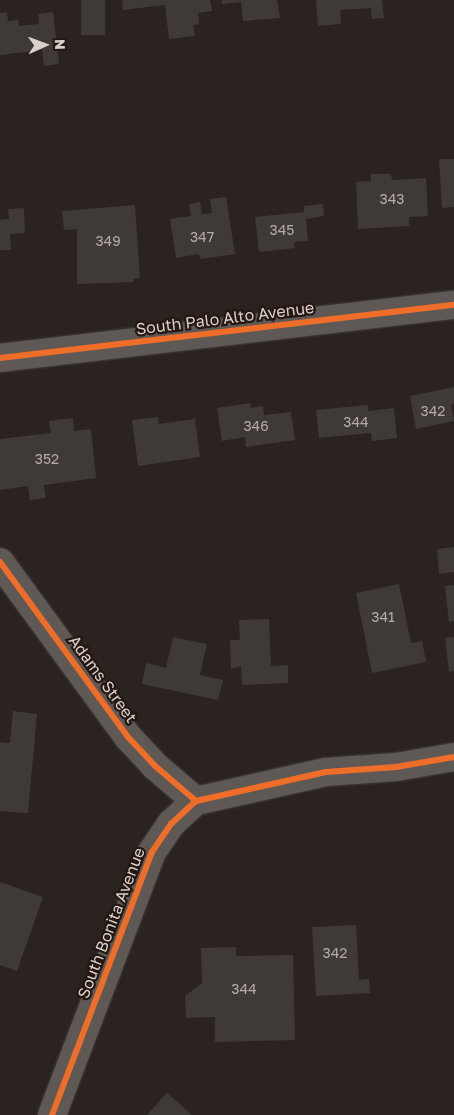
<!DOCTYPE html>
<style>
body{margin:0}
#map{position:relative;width:454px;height:1115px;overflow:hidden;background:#2a2320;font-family:"Golos Text",sans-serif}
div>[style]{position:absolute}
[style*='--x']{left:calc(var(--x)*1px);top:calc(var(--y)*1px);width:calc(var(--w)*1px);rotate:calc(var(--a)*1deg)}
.building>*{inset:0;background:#403a37;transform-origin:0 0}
.roads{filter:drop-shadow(0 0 1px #46403d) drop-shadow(0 0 1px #46403d)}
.minor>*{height:28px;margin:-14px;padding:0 14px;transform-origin:14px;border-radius:14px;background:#5f5956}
.cycleway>*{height:6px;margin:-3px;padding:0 3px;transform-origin:3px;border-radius:3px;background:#ee6e29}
span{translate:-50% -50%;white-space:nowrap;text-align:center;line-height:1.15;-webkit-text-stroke:4.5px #251812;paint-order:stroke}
.number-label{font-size:14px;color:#b4aba7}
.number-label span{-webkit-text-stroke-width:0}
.street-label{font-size:16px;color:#dad1cc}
.north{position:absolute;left:20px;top:20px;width:50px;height:50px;-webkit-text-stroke:4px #251812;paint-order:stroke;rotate:88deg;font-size:14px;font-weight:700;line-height:20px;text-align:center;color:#dad1cc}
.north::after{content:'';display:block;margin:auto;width:18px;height:22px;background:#dad1cc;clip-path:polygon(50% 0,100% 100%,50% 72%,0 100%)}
</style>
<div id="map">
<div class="building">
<div style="left:81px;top:0;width:24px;height:35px"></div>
<div style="clip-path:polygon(122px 0,210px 0,212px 11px,198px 13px,199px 24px,193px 25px,195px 36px,169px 39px,165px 5px,123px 10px)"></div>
<div style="clip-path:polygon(222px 0,277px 0,280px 18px,243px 21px,241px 2px,222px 4px)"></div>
<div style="clip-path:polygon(316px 0,382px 0,384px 18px,372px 19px,371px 8px,340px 10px,341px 24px,318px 26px)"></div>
<div style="clip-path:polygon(7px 12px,8px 21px,18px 20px,19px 26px,39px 24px,38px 14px,53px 12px,59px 64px,44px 66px,42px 50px,0 55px,0 13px)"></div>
<div style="clip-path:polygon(439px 159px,454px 159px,454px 207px,442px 208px)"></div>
<div style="clip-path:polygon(371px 174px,391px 174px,392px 180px,426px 178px,428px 216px,409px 217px,409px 226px,358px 229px,356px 182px,371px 181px)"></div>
<div style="clip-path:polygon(226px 197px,235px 254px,200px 259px,199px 254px,176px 258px,170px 219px,191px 216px,189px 204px,200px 202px,202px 214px,212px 213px,210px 199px)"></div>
<div style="clip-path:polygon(323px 204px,324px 216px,306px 219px,308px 241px,294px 242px,295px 248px,259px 252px,255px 217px,304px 212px,304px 206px)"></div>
<div style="clip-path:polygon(135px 205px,140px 278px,133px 279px,134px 282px,77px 284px,77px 229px,64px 230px,62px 211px)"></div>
<div style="clip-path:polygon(24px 208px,25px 233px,10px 234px,11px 250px,0 250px,0 220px,9px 219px,8px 209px)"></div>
<div style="clip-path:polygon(454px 387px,454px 404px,451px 405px,454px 421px,416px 429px,410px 396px)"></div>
<div style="clip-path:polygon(250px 403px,251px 408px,263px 406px,264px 415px,291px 412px,295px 440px,246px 447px,245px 437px,222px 441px,217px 408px)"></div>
<div style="clip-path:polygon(368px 405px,368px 411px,394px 408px,397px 438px,372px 441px,371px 433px,319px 438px,316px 410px)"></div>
<div style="clip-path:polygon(158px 417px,159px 424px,195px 419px,200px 457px,138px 466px,132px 420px)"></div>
<div style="clip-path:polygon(73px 418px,74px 431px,91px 429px,96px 478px,44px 485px,46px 498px,30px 500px,28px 486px,0 490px,0 439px,51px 433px,49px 421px)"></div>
<div style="clip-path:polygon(454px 547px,454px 572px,439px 574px,437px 549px)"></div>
<div style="clip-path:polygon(399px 584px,411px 643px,422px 641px,426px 662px,372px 673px,356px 593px)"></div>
<div style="clip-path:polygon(454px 585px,454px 621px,449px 622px,445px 586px)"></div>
<div style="clip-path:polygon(269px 619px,271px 666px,288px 665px,288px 683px,242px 685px,241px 666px,231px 669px,230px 640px,240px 640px,239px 620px)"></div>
<div style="clip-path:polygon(173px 637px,207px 644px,200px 675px,223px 680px,218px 700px,142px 684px,146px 663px,166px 668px)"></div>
<div style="clip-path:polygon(454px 637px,454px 671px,449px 672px,445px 638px)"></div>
<div style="clip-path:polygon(13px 711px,37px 714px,28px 813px,0 811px,0 742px,10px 743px)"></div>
<div style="clip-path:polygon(0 882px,43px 897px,17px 971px,0 965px)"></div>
<div style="clip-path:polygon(356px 925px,359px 980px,369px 979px,370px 993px,316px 996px,312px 927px)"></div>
<div style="clip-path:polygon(236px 947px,236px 956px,293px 955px,295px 1040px,215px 1042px,215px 1017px,186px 1018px,185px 996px,202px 983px,201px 948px)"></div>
<div style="clip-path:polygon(167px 1093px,192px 1115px,147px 1115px)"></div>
</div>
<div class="roads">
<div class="minor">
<div style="--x:0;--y:358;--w:457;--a:-6.7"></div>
<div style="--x:0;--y:562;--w:218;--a:53.8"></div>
<div style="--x:129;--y:738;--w:38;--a:47"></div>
<div style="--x:155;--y:766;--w:54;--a:40.5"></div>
<div style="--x:52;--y:1115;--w:281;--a:-69.2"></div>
<div style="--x:152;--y:852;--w:34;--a:-56"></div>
<div style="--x:171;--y:824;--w:34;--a:-43"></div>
<div style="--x:196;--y:801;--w:133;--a:-12.6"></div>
<div style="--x:326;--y:772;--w:70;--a:-4.1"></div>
<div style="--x:396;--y:767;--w:59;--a:-9.8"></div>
</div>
</div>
<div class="cycleway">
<div style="--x:0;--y:358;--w:457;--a:-6.7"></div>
<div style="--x:0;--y:562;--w:218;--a:53.8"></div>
<div style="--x:129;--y:738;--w:38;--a:47"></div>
<div style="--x:155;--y:766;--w:54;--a:40.5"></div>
<div style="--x:52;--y:1115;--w:281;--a:-69.2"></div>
<div style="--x:152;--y:852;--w:34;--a:-56"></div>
<div style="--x:171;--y:824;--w:34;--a:-43"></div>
<div style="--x:196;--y:801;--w:133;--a:-12.6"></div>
<div style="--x:326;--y:772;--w:70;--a:-4.1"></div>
<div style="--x:396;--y:767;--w:59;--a:-9.8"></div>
</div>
<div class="number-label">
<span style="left:392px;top:199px">343</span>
<span style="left:282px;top:230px">345</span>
<span style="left:202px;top:237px">347</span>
<span style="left:108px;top:241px">349</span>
<span style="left:433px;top:411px">342</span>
<span style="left:356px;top:422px">344</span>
<span style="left:256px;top:426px">346</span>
<span style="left:47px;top:459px">352</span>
<span style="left:383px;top:617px">341</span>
<span style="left:335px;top:953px">342</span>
<span style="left:244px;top:989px">344</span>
</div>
<div class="street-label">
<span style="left:225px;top:318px;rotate:-7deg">South Palo Alto Avenue</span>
<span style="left:103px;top:679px;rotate:54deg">Adams Street</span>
<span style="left:111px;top:923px;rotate:-69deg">South Bonita Avenue</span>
</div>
<div class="north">N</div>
</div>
